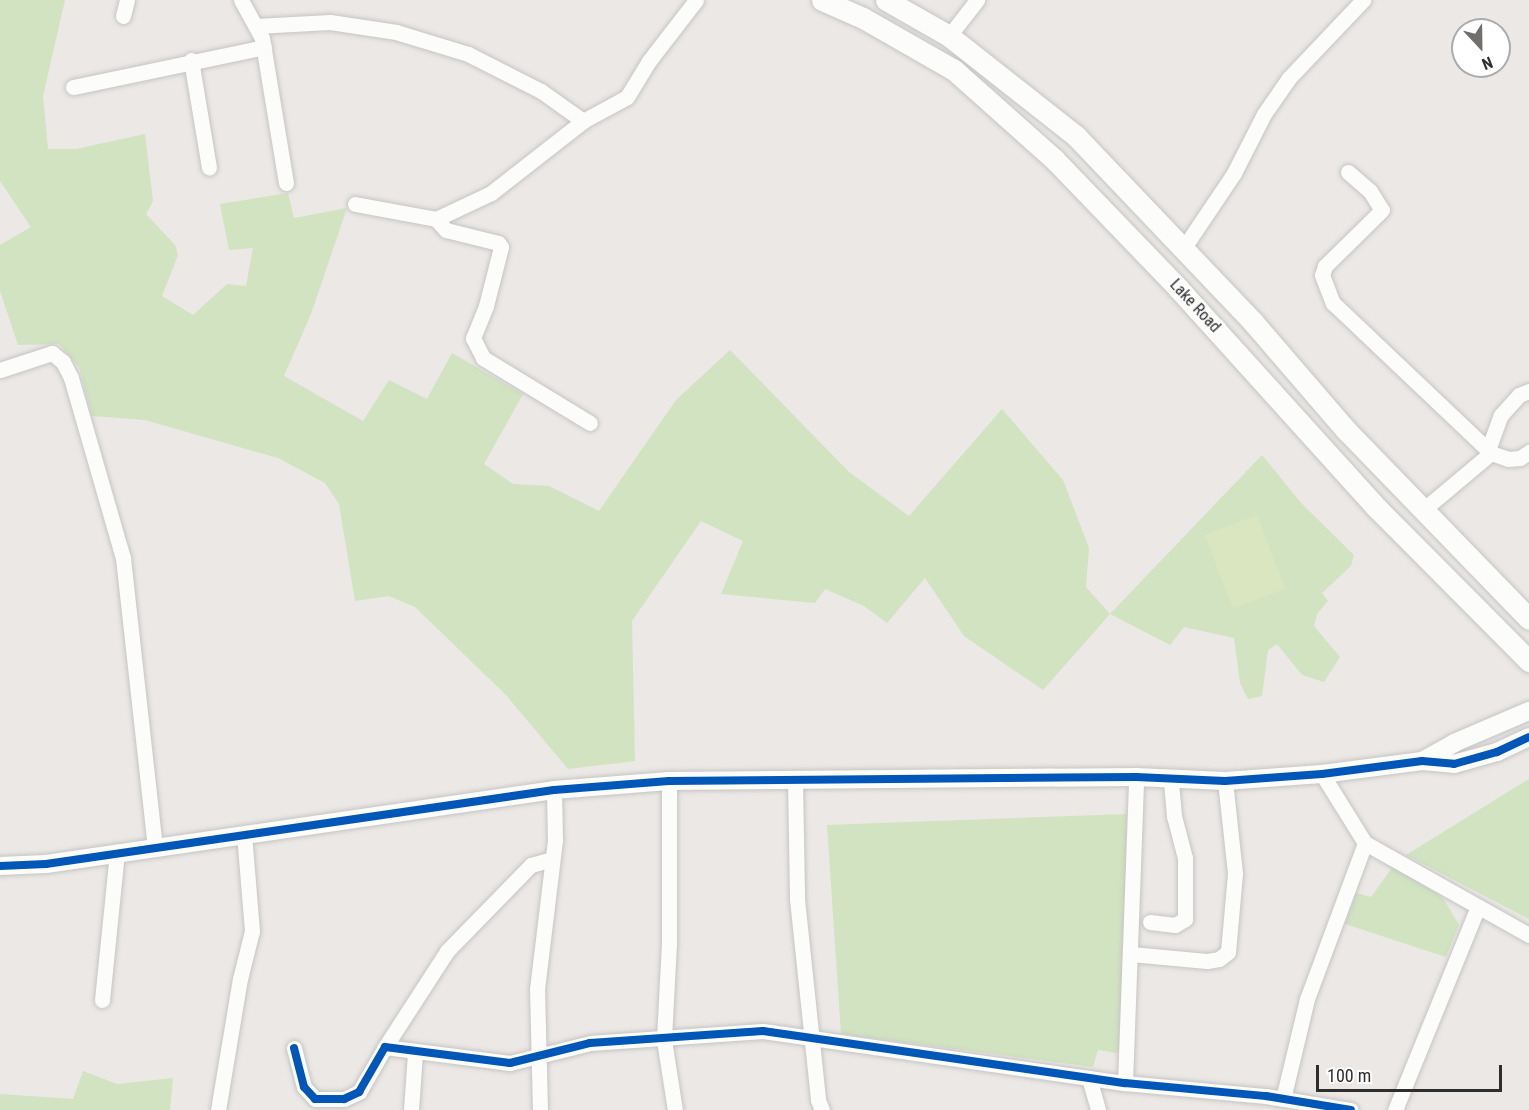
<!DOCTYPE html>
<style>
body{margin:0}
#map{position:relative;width:1529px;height:1110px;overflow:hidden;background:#ebe8e5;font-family:"Roboto Condensed",sans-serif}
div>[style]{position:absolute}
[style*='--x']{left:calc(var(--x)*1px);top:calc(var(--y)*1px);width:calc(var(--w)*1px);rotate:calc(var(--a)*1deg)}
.green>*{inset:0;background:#d1e3c1}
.pitch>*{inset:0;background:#d9e6c0;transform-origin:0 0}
.roads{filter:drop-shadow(0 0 2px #c6c5c4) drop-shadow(0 0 2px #c6c5c4)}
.minor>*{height:15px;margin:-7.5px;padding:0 7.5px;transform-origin:7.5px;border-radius:7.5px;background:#fcfcfb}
.tertiary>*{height:18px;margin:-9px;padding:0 9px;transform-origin:9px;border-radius:9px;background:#fcfcfb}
.secondary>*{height:21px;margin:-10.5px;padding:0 10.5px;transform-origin:10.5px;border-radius:10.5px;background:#fcfcfb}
.cycleway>*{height:8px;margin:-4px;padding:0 4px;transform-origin:4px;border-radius:4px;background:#0057b8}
span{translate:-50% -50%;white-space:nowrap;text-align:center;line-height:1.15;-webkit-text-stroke:5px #fff;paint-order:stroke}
.street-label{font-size:16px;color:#2e2e2e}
.north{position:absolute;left:1451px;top:18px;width:60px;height:60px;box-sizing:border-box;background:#fff;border:2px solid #ababab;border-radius:50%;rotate:158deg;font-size:16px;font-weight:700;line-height:24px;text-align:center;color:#2e2e2e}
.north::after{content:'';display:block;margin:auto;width:21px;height:27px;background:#706f6e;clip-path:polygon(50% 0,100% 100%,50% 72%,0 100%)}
.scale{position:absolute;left:1316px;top:1065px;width:186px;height:27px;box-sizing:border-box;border:3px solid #2e2e2e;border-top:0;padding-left:8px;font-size:18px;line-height:21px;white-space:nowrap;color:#2e2e2e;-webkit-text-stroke:4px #fff;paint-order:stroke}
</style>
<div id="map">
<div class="green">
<div style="clip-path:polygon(0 0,65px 0,43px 96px,48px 149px,76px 149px,145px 134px,153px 201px,146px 214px,175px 245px,178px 255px,162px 296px,193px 315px,227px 284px,246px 286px,253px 248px,229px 250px,220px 204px,288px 193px,294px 218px,347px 208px,311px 314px,284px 376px,363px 421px,389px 380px,427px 399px,452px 353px,523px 394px,484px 464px,513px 484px,549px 486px,599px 511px,676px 400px,730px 350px,849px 472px,909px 516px,1002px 409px,1063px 480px,1089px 548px,1086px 587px,1110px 614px,1262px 455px,1301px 503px,1354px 555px,1351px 566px,1322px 593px,1328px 601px,1317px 614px,1314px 626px,1340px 657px,1324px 682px,1302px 675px,1277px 644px,1268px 650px,1262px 696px,1248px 699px,1240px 683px,1234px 638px,1184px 627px,1170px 645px,1110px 614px,1043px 690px,964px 636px,925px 578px,887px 623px,864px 606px,825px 589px,815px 603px,721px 594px,743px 541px,701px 521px,632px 621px,635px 761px,568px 769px,506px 695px,415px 607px,389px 596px,355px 601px,339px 504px,325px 483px,278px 458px,145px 420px,92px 416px,79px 367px,59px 344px,18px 345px,0 291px,0 245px,31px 227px,0 181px)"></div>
<div style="clip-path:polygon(1529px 779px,1529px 919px,1406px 855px)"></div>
<div style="clip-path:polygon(1127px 814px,1121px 1046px,1116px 1053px,1098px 1050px,1093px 1067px,841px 1034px,827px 825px)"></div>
<div style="clip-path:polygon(1394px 865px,1443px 898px,1459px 925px,1446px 957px,1345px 924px,1356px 893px,1371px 897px)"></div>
<div style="clip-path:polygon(83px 1071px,117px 1084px,173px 1078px,170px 1110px,0 1110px,0 1094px,73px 1099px)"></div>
</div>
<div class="pitch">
<div style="left:1257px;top:515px;width:79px;height:56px;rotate:69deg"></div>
</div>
<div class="roads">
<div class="minor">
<div style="--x:241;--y:0;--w:43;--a:61.1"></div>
<div style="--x:262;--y:38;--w:147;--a:80.6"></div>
<div style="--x:123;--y:16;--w:16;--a:-76"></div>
<div style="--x:256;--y:26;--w:74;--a:-3.1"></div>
<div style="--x:330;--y:22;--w:67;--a:8.6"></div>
<div style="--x:396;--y:32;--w:75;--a:17"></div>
<div style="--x:468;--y:54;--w:82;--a:26.9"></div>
<div style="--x:541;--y:91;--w:52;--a:35.5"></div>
<div style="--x:949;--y:36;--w:46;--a:-52.1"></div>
<div style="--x:191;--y:60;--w:109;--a:80.5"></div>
<div style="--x:73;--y:87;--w:195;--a:-11.8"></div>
<div style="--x:1348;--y:172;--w:29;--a:41"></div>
<div style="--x:1370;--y:191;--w:22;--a:58"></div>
<div style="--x:1382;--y:210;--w:80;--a:135.5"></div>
<div style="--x:1325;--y:266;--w:9;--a:108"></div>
<div style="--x:1322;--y:275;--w:30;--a:69"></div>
<div style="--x:1333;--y:303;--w:218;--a:43.5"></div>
<div style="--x:1491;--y:453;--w:18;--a:19"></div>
<div style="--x:1508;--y:459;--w:12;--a:-5"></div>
<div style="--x:1520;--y:458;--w:11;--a:-34"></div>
<div style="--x:355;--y:204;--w:82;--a:10.5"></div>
<div style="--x:436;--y:219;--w:61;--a:-25.3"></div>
<div style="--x:491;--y:193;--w:117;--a:-38"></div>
<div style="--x:583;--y:121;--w:50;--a:-28.6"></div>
<div style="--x:627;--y:97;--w:42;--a:-58.6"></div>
<div style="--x:649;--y:61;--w:77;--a:-52.4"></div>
<div style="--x:436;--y:219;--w:15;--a:48"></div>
<div style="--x:446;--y:230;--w:54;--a:14"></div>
<div style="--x:498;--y:243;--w:5;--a:53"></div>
<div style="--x:501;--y:247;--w:61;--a:104.3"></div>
<div style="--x:486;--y:306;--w:35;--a:112"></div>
<div style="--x:473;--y:338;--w:22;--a:63"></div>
<div style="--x:483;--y:358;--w:125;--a:31.3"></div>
<div style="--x:1183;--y:249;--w:92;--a:-56.1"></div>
<div style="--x:1234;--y:173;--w:66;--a:-63"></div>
<div style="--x:1264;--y:114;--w:44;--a:-55.2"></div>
<div style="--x:1289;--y:78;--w:108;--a:-46.5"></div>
<div style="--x:0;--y:370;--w:55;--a:-18.1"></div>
<div style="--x:52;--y:353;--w:14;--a:39"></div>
<div style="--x:63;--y:362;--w:18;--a:63"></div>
<div style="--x:71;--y:378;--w:187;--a:73.9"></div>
<div style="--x:123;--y:558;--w:290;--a:83.7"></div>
<div style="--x:1488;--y:450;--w:37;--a:-70"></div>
<div style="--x:1501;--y:415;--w:27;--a:-48"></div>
<div style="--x:1519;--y:395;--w:11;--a:-22"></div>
<div style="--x:1423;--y:510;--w:89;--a:-40"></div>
<div style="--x:1322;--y:774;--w:81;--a:58.1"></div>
<div style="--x:1365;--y:843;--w:188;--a:29.3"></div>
<div style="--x:795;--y:780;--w:119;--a:89"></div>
<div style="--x:797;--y:899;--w:202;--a:84"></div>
<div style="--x:818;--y:1100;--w:11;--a:68"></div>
<div style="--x:669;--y:781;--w:162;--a:90"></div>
<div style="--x:669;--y:943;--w:97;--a:93"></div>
<div style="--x:664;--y:1040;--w:71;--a:81.1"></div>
<div style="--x:1150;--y:922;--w:25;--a:7"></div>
<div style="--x:1175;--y:925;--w:12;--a:-31"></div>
<div style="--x:1185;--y:919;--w:61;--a:-90"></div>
<div style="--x:1185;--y:858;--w:43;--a:-104.7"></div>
<div style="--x:1174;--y:816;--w:37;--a:-95"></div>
<div style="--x:1131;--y:954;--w:76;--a:5.3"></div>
<div style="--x:1207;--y:961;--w:12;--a:-9"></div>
<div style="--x:1219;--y:959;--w:11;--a:-38"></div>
<div style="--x:1228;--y:952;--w:79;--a:-84.9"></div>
<div style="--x:1235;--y:873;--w:93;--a:-96.2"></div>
<div style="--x:102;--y:1000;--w:149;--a:-84.2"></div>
<div style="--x:385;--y:1047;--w:114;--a:-57.1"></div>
<div style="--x:447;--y:951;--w:120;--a:-45.7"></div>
<div style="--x:531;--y:865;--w:22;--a:-16"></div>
<div style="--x:294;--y:1048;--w:40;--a:75.6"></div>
<div style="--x:304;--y:1087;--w:16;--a:47"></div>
<div style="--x:315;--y:1099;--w:29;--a:0"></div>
<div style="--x:344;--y:1099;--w:17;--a:-25"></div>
<div style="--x:359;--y:1092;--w:52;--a:-60"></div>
<div style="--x:385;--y:1047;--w:126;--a:7.3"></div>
<div style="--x:510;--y:1063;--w:82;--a:-14"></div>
<div style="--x:590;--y:1043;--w:173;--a:-4"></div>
<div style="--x:763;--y:1031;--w:366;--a:8.2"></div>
<div style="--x:1125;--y:1083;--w:142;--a:5.3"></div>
<div style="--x:1266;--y:1096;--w:86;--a:9.4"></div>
<div style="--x:1089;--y:1078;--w:33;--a:74"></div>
<div style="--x:1125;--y:1083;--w:306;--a:-87.9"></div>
<div style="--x:1283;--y:1099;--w:103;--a:-76.5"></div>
<div style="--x:1307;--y:999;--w:166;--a:-69.6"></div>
<div style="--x:218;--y:1110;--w:133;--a:-80.5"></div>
<div style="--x:240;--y:979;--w:49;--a:-76"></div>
<div style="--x:252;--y:931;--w:98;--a:-94.7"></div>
<div style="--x:411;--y:1110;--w:57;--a:-86"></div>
<div style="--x:540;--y:1110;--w:121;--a:-91.4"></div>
<div style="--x:537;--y:989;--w:149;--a:-83.1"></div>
<div style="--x:555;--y:841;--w:51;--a:-91.1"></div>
<div style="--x:1395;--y:1110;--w:217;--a:-67.8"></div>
</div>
<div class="tertiary">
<div style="--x:1422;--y:761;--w:37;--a:-29"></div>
<div style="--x:1454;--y:743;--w:82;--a:-23.1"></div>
<div style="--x:0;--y:866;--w:46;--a:-2.5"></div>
<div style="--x:46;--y:864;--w:513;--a:-8.29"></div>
<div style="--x:554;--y:790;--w:115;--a:-4.5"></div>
<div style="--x:669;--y:781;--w:467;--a:-0.5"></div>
<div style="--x:1136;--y:777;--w:89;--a:2.6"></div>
<div style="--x:1225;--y:781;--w:97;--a:-4.1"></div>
<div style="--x:1322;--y:774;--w:101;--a:-7.4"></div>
<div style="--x:1422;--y:761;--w:32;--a:5"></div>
<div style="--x:1454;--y:764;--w:45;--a:-15.6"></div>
<div style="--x:1497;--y:752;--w:35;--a:-25"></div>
</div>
<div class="secondary">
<div style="--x:822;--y:0;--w:45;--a:23.7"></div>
<div style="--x:863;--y:18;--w:105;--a:29.7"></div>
<div style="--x:954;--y:70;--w:134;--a:41.7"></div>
<div style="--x:1054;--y:159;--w:179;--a:46.1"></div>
<div style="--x:1178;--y:288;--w:297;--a:47.9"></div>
<div style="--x:1377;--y:508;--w:216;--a:45.2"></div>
<div style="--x:886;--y:0;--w:73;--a:29.7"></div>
<div style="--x:949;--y:36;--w:162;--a:38.2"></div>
<div style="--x:1076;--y:136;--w:257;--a:46.4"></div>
<div style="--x:1253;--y:322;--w:143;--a:49.3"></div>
<div style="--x:1346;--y:430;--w:263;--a:45.9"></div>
</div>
</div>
<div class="cycleway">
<div style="--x:0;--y:866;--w:46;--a:-2.5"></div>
<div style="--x:46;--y:864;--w:513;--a:-8.29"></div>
<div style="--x:554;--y:790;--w:115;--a:-4.5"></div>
<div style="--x:669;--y:781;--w:467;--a:-0.5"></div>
<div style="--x:1136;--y:777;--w:89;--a:2.6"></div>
<div style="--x:1225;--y:781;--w:97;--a:-4.1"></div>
<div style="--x:1322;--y:774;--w:101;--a:-7.4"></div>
<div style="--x:1422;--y:761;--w:32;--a:5"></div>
<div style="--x:1454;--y:764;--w:45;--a:-15.6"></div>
<div style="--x:1497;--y:752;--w:35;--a:-25"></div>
<div style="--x:294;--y:1048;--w:40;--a:75.6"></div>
<div style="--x:304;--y:1087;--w:16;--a:47"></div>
<div style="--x:315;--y:1099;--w:29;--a:0"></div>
<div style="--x:344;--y:1099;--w:17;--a:-25"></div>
<div style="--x:359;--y:1092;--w:52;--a:-60"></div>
<div style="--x:385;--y:1047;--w:126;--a:7.3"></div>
<div style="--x:510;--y:1063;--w:82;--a:-14"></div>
<div style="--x:590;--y:1043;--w:173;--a:-4"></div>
<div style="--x:763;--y:1031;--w:366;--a:8.2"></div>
<div style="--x:1125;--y:1083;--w:142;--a:5.3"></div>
<div style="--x:1266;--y:1096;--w:86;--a:9.4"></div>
</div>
<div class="street-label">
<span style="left:1195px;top:306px;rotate:47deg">Lake Road</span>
</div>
<div class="north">N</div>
<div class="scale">100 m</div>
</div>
